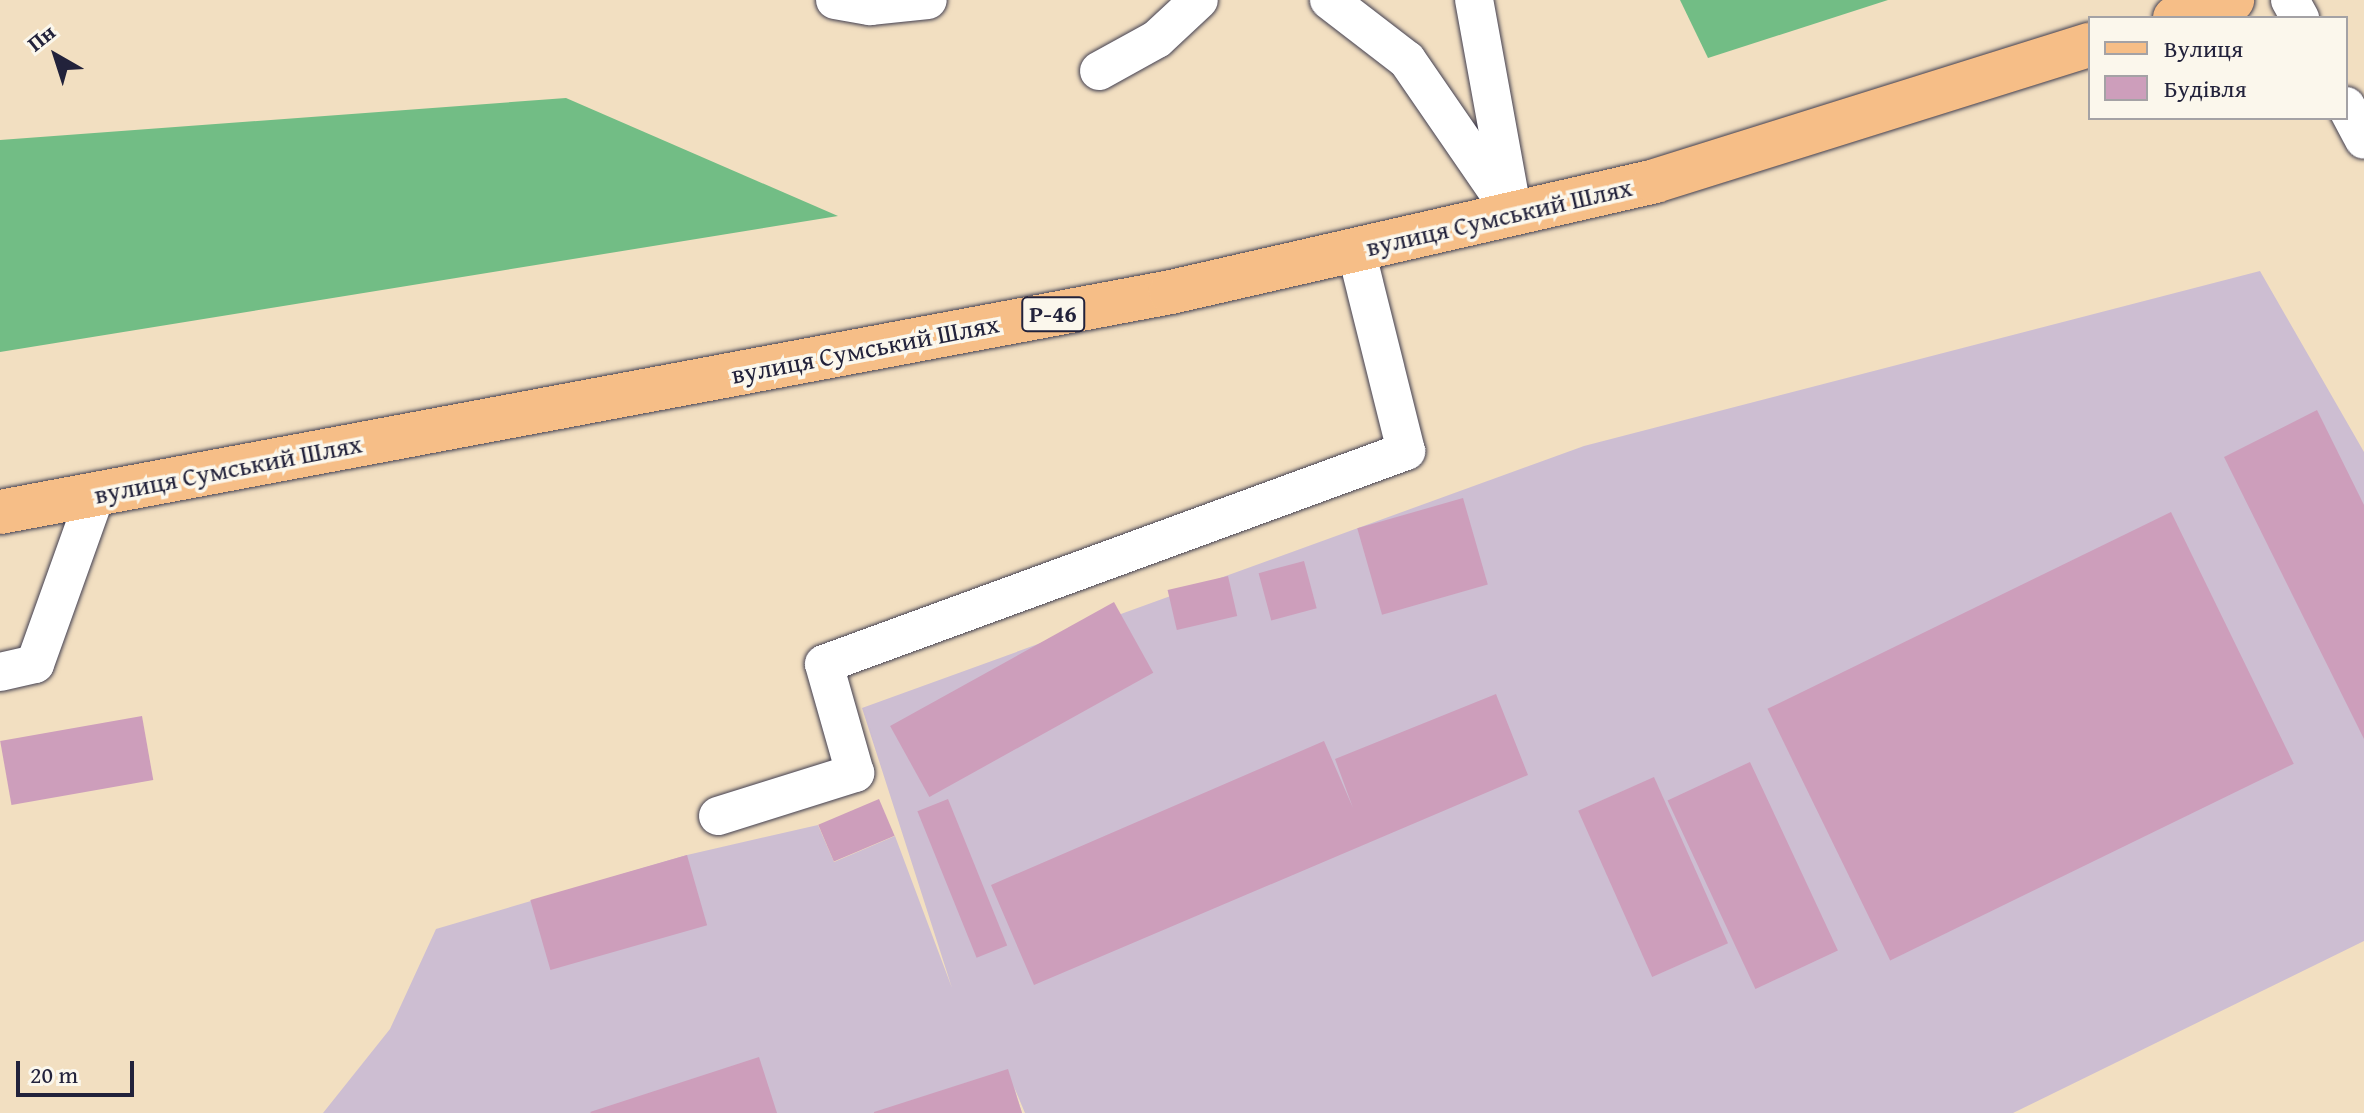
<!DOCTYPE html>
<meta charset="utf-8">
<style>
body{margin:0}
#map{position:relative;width:2364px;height:1113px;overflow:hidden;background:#f2dfc1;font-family:"Gentium Book Plus",serif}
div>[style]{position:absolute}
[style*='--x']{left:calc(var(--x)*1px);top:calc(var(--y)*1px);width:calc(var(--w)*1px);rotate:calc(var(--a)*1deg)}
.industrial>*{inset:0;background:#cdbed2}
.forest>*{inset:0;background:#72bd85}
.building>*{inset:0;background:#cd9ebb;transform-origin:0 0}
.roads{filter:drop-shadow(0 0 2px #413e4f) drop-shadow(0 0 2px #413e4f)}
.minor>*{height:38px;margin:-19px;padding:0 19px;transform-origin:19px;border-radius:19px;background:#fff}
.major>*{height:44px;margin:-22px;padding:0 22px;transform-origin:22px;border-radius:22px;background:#f6be87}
span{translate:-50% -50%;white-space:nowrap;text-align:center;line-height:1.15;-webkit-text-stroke:7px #fbf7ec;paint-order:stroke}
.shield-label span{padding:2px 6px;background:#fbf7ec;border:2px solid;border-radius:6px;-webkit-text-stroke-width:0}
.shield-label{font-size:24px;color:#22223b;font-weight:700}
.street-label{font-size:26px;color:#22223b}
.legend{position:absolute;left:2088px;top:16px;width:260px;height:104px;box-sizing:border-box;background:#fbf7ec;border:2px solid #a4a2a5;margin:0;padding:10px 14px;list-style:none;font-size:24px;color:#22223b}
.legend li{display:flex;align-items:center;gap:16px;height:40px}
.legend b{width:40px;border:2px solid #a4a2a5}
.north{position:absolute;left:16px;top:16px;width:80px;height:80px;-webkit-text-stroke:6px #fbf7ec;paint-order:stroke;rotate:321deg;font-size:22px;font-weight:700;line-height:32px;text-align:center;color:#22223b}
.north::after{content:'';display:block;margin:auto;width:28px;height:36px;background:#22223b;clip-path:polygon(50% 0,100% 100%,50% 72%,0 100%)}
.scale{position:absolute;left:16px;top:1061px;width:118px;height:36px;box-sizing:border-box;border:4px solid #22223b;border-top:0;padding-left:10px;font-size:24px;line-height:28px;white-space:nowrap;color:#22223b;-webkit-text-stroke:6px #fbf7ec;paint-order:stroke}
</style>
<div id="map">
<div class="industrial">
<div style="clip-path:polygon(2260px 271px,2364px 452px,2364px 941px,2013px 1113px,1025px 1113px,1014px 1087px,1022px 1113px,323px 1113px,390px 1029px,436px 929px,687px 855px,818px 825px,834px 862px,895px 836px,952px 988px,862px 708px,1584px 446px)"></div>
</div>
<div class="forest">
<div style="clip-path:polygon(1680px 0,1888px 0,1708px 58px)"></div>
<div style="clip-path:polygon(566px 98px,838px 216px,0 352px,0 140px)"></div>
</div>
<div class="building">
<div style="clip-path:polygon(2317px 410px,2364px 505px,2364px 739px,2224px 457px)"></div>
<div style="left:1463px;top:498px;width:90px;height:110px;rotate:74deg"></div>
<div style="left:2171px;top:512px;width:280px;height:449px;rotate:64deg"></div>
<div style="left:1304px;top:561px;width:49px;height:47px;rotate:75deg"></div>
<div style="left:1228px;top:576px;width:41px;height:62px;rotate:77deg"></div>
<div style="left:1114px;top:602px;width:81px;height:256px;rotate:61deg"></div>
<div style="clip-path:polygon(1496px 694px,1528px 775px,1034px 985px,991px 885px,1324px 741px,1353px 808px,1335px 759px)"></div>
<div style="left:142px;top:716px;width:65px;height:144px;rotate:80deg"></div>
<div style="left:1750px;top:762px;width:208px;height:91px;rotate:65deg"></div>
<div style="left:1654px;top:777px;width:182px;height:83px;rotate:66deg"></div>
<div style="left:879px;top:799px;width:40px;height:66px;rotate:67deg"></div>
<div style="left:948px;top:799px;width:158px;height:33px;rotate:68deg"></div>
<div style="left:687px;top:855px;width:73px;height:163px;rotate:74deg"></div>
<div style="clip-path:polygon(759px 1057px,777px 1113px,591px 1113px,590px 1112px)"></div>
<div style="clip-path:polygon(1008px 1069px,1022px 1113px,874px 1113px,874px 1112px)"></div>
</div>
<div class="roads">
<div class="minor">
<div style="--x:835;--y:0;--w:36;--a:10"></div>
<div style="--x:870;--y:6;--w:58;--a:-5.9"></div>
<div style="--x:1329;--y:0;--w:98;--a:37.6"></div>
<div style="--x:1407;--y:60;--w:187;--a:55.5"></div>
<div style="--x:1513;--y:214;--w:218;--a:-100.3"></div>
<div style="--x:2290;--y:0;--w:21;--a:61"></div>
<div style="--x:1099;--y:71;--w:66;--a:-28.9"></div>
<div style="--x:1157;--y:39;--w:57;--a:-42.9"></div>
<div style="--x:2346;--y:106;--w:38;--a:62"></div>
<div style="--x:0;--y:672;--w:36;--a:-13"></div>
<div style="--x:35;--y:664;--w:181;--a:-70.3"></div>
<div style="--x:718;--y:816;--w:144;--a:-17.4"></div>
<div style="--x:855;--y:773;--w:113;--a:-105.9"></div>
<div style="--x:824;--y:664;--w:620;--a:-20.1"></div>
<div style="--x:1406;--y:451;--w:207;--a:-104"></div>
</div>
<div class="major">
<div style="--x:2175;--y:18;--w:60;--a:-17.5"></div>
<div style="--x:0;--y:512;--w:1191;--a:-10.64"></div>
<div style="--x:1171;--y:292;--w:497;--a:-12.9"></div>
<div style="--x:1655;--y:181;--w:456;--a:-17.4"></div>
</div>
</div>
<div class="shield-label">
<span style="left:1053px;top:314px">Р-46</span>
</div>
<div class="street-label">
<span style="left:1499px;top:217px;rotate:-13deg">вулиця Сумський Шлях</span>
<span style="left:865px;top:349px;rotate:-11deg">вулиця Сумський Шлях</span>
<span style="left:228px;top:469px;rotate:-11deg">вулиця Сумський Шлях</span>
</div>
<ul class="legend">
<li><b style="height:10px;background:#f6be87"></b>Вулиця</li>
<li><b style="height:22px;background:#cd9ebb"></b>Будівля</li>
</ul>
<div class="north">Пн</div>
<div class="scale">20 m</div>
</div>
